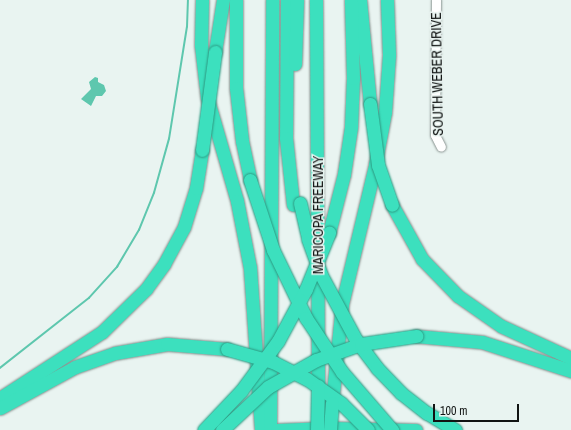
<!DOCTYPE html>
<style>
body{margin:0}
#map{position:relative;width:571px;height:430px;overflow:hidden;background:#e9f4f1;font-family:"Archivo Narrow",sans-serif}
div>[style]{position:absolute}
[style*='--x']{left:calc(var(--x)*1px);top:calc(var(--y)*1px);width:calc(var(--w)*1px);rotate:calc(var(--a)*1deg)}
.water>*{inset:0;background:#5ec7ae}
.stream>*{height:1.5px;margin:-0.75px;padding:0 0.75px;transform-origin:0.75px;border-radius:0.75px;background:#5ec7ae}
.roads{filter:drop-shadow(0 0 1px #88928f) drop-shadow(0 0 1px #88928f)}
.minor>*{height:9px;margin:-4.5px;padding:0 4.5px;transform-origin:4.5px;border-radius:4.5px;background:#fff}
.highway>*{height:13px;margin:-6.5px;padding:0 6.5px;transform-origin:6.5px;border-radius:6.5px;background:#3ce0be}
.bridges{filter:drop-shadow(0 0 1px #2d9982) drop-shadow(0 0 1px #2d9982)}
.highway-bridge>*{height:13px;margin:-6.5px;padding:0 6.5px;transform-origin:6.5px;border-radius:6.5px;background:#3ce0be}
span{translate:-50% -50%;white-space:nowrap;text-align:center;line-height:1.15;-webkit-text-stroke:3px #e9f4f1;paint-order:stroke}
.street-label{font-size:14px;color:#111413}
.scale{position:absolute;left:433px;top:404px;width:86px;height:18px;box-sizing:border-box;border:2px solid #111413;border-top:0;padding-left:5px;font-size:12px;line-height:14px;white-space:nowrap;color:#111413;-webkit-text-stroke:3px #e9f4f1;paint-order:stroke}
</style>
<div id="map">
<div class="water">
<div style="clip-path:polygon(95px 77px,98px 78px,98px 82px,104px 85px,106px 91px,102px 96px,96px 96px,91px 106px,81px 99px,91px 89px,89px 82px)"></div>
</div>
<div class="stream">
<div style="--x:0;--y:368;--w:113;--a:-38.2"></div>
<div style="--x:89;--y:298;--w:42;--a:-47.9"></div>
<div style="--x:117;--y:267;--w:43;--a:-59.3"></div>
<div style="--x:139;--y:230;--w:40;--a:-68"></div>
<div style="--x:154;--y:193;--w:56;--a:-74.5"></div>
<div style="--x:169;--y:139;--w:113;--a:-80.9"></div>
<div style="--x:187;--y:27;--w:27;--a:-88"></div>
</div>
<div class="roads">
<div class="minor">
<div style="--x:436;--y:0;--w:135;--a:90.4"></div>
<div style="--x:435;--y:135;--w:13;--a:63"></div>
</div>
<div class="highway">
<div style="--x:202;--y:0;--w:45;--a:91.3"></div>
<div style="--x:201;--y:45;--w:52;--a:83.4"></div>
<div style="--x:207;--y:97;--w:108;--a:73.9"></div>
<div style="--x:237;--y:201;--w:68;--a:79"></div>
<div style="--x:250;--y:268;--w:162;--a:86.1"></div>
<div style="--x:236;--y:0;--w:88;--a:90"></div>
<div style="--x:236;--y:88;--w:53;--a:83.5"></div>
<div style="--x:242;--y:141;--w:40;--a:78"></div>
<div style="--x:287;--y:0;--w:138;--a:90.4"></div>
<div style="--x:286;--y:138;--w:67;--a:84"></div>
<div style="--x:316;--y:0;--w:386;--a:89.7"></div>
<div style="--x:360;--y:0;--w:104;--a:84.5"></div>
<div style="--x:215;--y:52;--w:53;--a:-81.3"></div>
<div style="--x:295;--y:64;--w:64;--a:-88.2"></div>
<div style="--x:392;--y:205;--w:62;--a:60.9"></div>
<div style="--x:422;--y:259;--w:52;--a:45.8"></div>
<div style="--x:458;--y:296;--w:52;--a:34.9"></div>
<div style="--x:501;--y:326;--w:77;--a:24.6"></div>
<div style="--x:329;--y:233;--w:61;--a:-75.7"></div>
<div style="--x:344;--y:174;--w:48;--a:-81.5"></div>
<div style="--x:351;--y:127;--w:49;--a:-87.7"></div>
<div style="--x:353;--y:78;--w:78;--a:-91.5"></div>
<div style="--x:416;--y:336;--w:66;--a:5.2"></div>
<div style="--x:482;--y:342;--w:94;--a:18"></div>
<div style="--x:0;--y:398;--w:121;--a:-32.9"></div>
<div style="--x:102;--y:332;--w:62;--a:-44.3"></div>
<div style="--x:146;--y:289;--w:31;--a:-54"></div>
<div style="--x:164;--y:264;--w:42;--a:-61.6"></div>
<div style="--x:184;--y:227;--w:41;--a:-72.9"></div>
<div style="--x:196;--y:188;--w:38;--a:-81"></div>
<div style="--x:332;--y:403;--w:100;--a:-84.2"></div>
<div style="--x:342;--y:304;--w:143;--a:-76.6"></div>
<div style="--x:375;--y:165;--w:54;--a:-79.3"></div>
<div style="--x:385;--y:112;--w:57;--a:-86"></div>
<div style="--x:389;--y:55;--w:55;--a:-92.1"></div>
<div style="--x:0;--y:408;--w:85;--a:-28.7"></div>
<div style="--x:75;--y:367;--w:42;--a:-19.3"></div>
<div style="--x:115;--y:353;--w:53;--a:-9.8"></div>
<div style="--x:167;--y:344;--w:60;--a:4.8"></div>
<div style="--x:270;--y:430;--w:430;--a:-89.7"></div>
<div style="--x:277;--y:430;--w:50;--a:-2.3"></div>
<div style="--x:327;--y:428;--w:89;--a:1.3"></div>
</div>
</div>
<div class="bridges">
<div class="highway-bridge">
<div style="--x:370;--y:104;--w:62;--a:82.5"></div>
<div style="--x:378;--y:165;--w:42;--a:70.7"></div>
<div style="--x:202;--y:150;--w:99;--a:-82.4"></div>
<div style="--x:250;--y:180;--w:74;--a:71.8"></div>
<div style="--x:273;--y:250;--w:76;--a:64.1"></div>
<div style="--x:306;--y:318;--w:65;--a:56.3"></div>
<div style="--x:342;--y:372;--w:77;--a:49.2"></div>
<div style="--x:300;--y:203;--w:37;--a:77"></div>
<div style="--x:308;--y:239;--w:38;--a:70"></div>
<div style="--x:321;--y:275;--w:74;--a:61.7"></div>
<div style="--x:356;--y:340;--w:35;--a:53"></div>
<div style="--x:377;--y:368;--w:35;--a:46"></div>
<div style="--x:401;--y:393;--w:33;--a:38"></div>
<div style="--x:427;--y:413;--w:33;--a:31"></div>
<div style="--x:227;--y:349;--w:48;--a:15.8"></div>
<div style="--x:273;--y:362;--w:38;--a:27"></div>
<div style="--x:307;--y:379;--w:42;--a:35.2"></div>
<div style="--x:341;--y:403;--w:38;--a:45"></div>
<div style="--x:204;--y:430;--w:54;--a:-46.5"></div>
<div style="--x:241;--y:391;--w:62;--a:-53.5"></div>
<div style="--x:278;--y:341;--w:59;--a:-61.7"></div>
<div style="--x:306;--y:289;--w:61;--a:-67.7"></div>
<div style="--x:222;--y:430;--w:63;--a:-43.1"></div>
<div style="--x:268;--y:387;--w:55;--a:-29.4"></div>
<div style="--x:316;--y:360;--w:48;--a:-19.6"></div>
<div style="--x:361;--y:344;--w:56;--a:-8.3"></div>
<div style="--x:317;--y:430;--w:44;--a:-88.7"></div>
<div style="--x:330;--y:430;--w:27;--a:-86"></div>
</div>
</div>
<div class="street-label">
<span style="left:437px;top:74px;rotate:-91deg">SOUTH WEBER DRIVE</span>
<span style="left:318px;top:215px;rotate:-90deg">MARICOPA FREEWAY</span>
</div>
<div class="scale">100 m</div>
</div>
